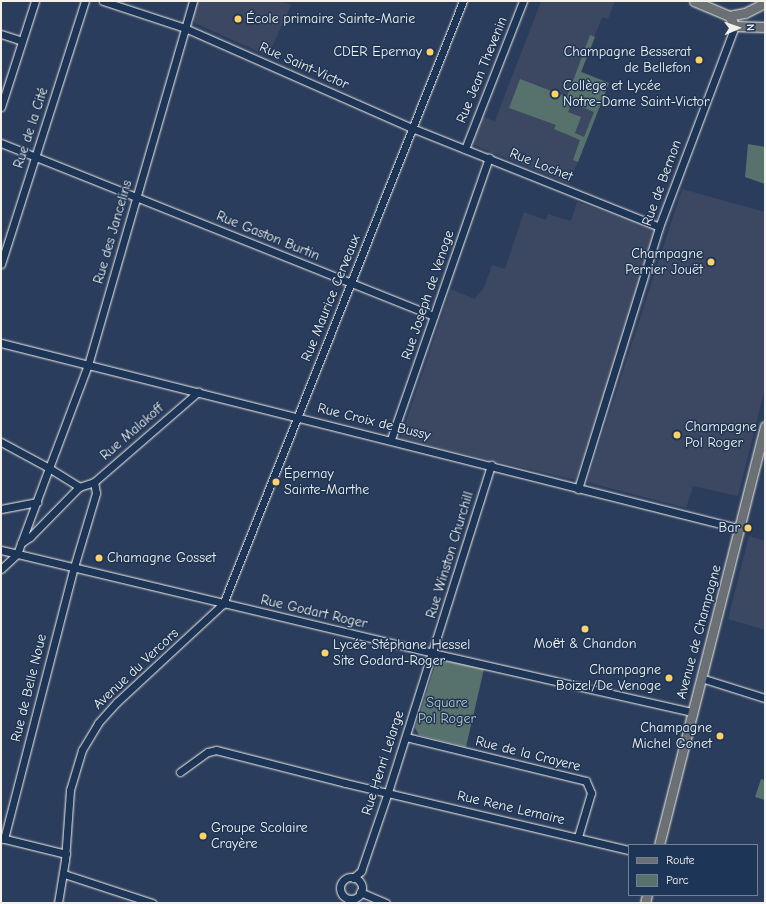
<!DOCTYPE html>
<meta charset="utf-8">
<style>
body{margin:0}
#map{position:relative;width:766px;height:904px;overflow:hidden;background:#2b3d5c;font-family:"Comic Neue",sans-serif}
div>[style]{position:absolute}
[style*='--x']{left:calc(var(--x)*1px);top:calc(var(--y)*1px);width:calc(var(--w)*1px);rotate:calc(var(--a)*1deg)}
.built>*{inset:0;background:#3c4762}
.green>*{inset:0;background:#57716d}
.roads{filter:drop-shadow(0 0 1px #f4f1e8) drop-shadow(0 0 1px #f4f1e8)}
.minor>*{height:7px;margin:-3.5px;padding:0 3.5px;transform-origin:3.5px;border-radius:3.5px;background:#1d3557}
.minor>.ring{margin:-3.5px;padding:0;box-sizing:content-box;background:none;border:7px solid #1d3557;border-radius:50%}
.major>*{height:9px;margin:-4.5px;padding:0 4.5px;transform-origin:4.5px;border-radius:4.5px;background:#6b7074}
.dots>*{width:11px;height:11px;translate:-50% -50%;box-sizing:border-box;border:2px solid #1d3557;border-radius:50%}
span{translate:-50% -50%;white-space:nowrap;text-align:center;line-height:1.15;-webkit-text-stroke:3px #1d3557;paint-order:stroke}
.poi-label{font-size:14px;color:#f4f1e8}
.left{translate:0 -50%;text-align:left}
.right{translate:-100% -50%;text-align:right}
.street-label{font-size:14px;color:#f4f1e8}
.park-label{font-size:14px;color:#bdc4bd}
.frame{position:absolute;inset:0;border:2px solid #f4f1e8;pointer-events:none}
.legend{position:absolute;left:628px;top:844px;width:130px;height:52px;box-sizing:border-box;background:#1d3557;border:1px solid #738091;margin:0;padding:5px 7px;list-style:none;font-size:12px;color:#f4f1e8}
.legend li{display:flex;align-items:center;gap:8px;height:20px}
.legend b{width:20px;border:1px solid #738091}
.north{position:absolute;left:718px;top:8px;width:40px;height:40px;-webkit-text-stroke:3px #1d3557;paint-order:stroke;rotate:88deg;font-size:11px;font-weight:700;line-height:16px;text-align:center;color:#f4f1e8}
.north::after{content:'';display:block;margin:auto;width:14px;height:18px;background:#f4f1e8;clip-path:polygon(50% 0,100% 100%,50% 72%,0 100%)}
</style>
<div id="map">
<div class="built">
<div style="clip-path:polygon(198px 1px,280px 1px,291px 5px,268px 56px,195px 23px,193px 19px)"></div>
<div style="clip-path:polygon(541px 1px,615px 1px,608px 19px,602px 17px,581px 71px,609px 83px,569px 184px,472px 144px,482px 117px,495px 121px)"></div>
<div style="clip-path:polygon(682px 189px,765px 212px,765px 388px,738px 496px,693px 486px,686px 508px,587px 482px)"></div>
<div style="clip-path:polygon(577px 202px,658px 229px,576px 480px,400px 439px,451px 289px,474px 299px,484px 288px,492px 265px,505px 269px,524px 212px,546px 220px,548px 214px,571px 221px)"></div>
<div style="clip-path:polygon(749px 536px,765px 541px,765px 630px,728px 619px)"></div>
</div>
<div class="green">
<div style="clip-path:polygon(evenodd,590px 35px,595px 37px,581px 72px,609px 83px,578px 162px,573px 160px,580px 140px,554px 129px,556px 125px,509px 108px,520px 79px,567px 97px,590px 35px,572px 103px,594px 112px,584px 137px,575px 133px,581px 117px,568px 112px,572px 103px)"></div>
<div style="clip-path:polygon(748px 144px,765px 147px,765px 184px,745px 177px)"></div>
<div style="clip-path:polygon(437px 659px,484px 669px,466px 747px,419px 735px,415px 728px)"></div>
<div style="clip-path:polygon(761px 779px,765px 780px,765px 800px,755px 797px)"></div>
</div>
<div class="roads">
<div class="minor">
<div style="--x:103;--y:1;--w:86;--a:18.2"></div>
<div style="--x:185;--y:28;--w:248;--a:23.8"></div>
<div style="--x:412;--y:128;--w:266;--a:21.8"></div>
<div style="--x:1;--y:34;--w:22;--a:18"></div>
<div style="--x:1;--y:107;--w:111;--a:-72.2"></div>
<div style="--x:1;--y:143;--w:466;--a:21.8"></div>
<div style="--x:465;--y:149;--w:159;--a:-68.6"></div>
<div style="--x:1;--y:264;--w:276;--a:-72.3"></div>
<div style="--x:1;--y:343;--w:763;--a:14.11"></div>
<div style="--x:391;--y:439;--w:298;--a:-70.8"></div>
<div style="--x:1;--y:442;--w:55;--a:28.4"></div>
<div style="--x:49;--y:468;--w:110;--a:-69.3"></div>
<div style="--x:88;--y:365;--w:379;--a:-73.9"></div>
<div style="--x:578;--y:489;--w:274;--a:-72.8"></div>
<div style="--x:659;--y:227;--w:215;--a:-69.3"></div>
<div style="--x:1;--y:509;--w:37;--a:-11"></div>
<div style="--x:21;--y:543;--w:11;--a:-34"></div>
<div style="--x:30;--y:537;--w:70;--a:-45.6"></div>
<div style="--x:79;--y:487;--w:16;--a:-18"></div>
<div style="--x:94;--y:482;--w:138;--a:-40.9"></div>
<div style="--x:1;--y:550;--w:443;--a:13.4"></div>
<div style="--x:432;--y:653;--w:267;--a:12.8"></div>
<div style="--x:1;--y:569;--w:22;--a:-43"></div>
<div style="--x:17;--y:554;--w:92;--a:-69.6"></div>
<div style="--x:49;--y:468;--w:36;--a:32"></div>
<div style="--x:701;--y:678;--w:67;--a:17.4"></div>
<div style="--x:406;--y:737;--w:185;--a:13.7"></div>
<div style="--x:586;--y:781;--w:13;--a:67"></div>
<div style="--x:591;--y:793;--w:46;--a:106.5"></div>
<div style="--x:180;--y:772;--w:34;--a:-36"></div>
<div style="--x:208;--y:752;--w:8;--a:-14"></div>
<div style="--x:216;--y:750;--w:133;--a:14.3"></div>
<div style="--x:345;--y:783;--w:292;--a:13.3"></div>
<div style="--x:1;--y:838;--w:67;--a:13.8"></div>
<div style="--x:4;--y:839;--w:281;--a:-75.6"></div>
<div style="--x:74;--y:567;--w:77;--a:-73.4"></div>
<div style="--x:96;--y:493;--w:11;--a:-100"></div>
<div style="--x:64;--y:874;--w:93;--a:18.2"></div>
<div class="ring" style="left:340px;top:877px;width:15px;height:15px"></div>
<div style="--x:353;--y:878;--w:11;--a:-41"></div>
<div style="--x:361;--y:871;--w:83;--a:-71.1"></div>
<div style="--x:388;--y:792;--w:343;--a:-72.5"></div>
<div style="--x:360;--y:892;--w:28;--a:23"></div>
<div style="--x:58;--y:903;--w:44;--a:-80.8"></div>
<div style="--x:65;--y:860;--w:70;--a:-85.9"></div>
<div style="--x:70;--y:790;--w:42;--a:-73.3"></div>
<div style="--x:82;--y:750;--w:31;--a:-59"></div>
<div style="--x:98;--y:723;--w:28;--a:-48"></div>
<div style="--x:117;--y:702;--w:144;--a:-42.8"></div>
<div style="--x:223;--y:604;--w:649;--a:-68.3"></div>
</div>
<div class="major">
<div style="--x:694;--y:1;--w:38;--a:23"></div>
<div style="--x:729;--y:16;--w:12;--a:59"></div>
<div style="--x:735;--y:26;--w:30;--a:2"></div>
<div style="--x:729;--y:16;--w:16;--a:-11"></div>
<div style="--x:745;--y:13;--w:22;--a:-27"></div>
<div style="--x:659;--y:845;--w:432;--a:-75.8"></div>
<div style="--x:645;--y:903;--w:8;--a:-76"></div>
</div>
</div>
<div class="dots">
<div style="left:238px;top:19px;background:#ffd166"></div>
<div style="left:430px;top:52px;background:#ffd166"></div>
<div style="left:699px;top:60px;background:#ffd166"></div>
<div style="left:555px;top:94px;background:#ffd166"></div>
<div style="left:711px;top:262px;background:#ffd166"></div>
<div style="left:677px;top:435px;background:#ffd166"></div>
<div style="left:276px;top:482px;background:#ffd166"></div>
<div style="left:748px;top:528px;background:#ffd166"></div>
<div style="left:99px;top:558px;background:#ffd166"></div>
<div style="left:585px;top:629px;background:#ffd166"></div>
<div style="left:325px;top:653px;background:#ffd166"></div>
<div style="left:669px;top:678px;background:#ffd166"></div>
<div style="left:720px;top:736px;background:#ffd166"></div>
<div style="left:203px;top:836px;background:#ffd166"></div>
</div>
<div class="poi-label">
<span class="left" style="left:246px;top:19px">École primaire Sainte-Marie</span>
<span class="right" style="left:422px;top:52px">CDER Epernay</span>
<span class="right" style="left:691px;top:60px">Champagne Besserat<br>de Bellefon</span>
<span class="left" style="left:563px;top:94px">Collège et Lycée<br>Notre-Dame Saint-Victor</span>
<span class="right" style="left:703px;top:262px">Champagne<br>Perrier Jouët</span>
<span class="left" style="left:685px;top:435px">Champagne<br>Pol Roger</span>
<span class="left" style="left:284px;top:482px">Épernay<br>Sainte-Marthe</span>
<span class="right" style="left:740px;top:528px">Bar</span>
<span class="left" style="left:107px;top:558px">Chamagne Gosset</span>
<span style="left:585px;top:644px">Moёt &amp; Chandon</span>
<span class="left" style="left:333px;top:653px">Lycée Stéphane Hessel<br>Site Godard-Roger</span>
<span class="right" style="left:661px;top:678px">Champagne<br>Boizel/De Venoge</span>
<span class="right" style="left:712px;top:736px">Champagne<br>Michel Gonet</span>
<span class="left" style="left:211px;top:836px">Groupe Scolaire<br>Crayère</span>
</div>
<div class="street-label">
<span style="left:304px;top:66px;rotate:24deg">Rue Saint-Victor</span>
<span style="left:482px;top:70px;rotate:-68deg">Rue Jean Thevenin</span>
<span style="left:31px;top:128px;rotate:-72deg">Rue de la Cité</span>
<span style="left:541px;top:165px;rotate:22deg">Rue Lochet</span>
<span style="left:662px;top:183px;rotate:-70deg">Rue de Bernon</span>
<span style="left:113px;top:232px;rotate:-74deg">Rue des Jancelins</span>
<span style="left:268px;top:236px;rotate:22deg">Rue Gaston Burtin</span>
<span style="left:428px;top:295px;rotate:-71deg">Rue Joseph de Venoge</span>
<span style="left:331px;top:298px;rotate:-68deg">Rue Maurice Cerveaux</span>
<span style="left:374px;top:422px;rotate:14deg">Rue Croix de Bussy</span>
<span style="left:132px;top:432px;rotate:-41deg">Rue Malakoff</span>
<span style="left:450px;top:555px;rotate:-73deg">Rue Winston Churchill</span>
<span style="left:314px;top:612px;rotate:13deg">Rue Godart Roger</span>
<span style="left:699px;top:632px;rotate:-75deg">Avenue de Champagne</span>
<span style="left:136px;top:669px;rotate:-43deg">Avenue du Vercors</span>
<span style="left:29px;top:688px;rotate:-76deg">Rue de Belle Noue</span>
<span style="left:528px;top:754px;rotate:14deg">Rue de la Crayere</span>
<span style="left:383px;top:763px;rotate:-72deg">Rue Henri Lelarge</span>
<span style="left:511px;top:808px;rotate:13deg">Rue Rene Lemaire</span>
</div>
<div class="park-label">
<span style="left:447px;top:711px">Square<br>Pol Roger</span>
</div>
<div class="frame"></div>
<ul class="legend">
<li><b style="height:5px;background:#6b7074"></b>Route</li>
<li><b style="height:11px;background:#57716d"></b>Parc</li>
</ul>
<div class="north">N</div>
</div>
